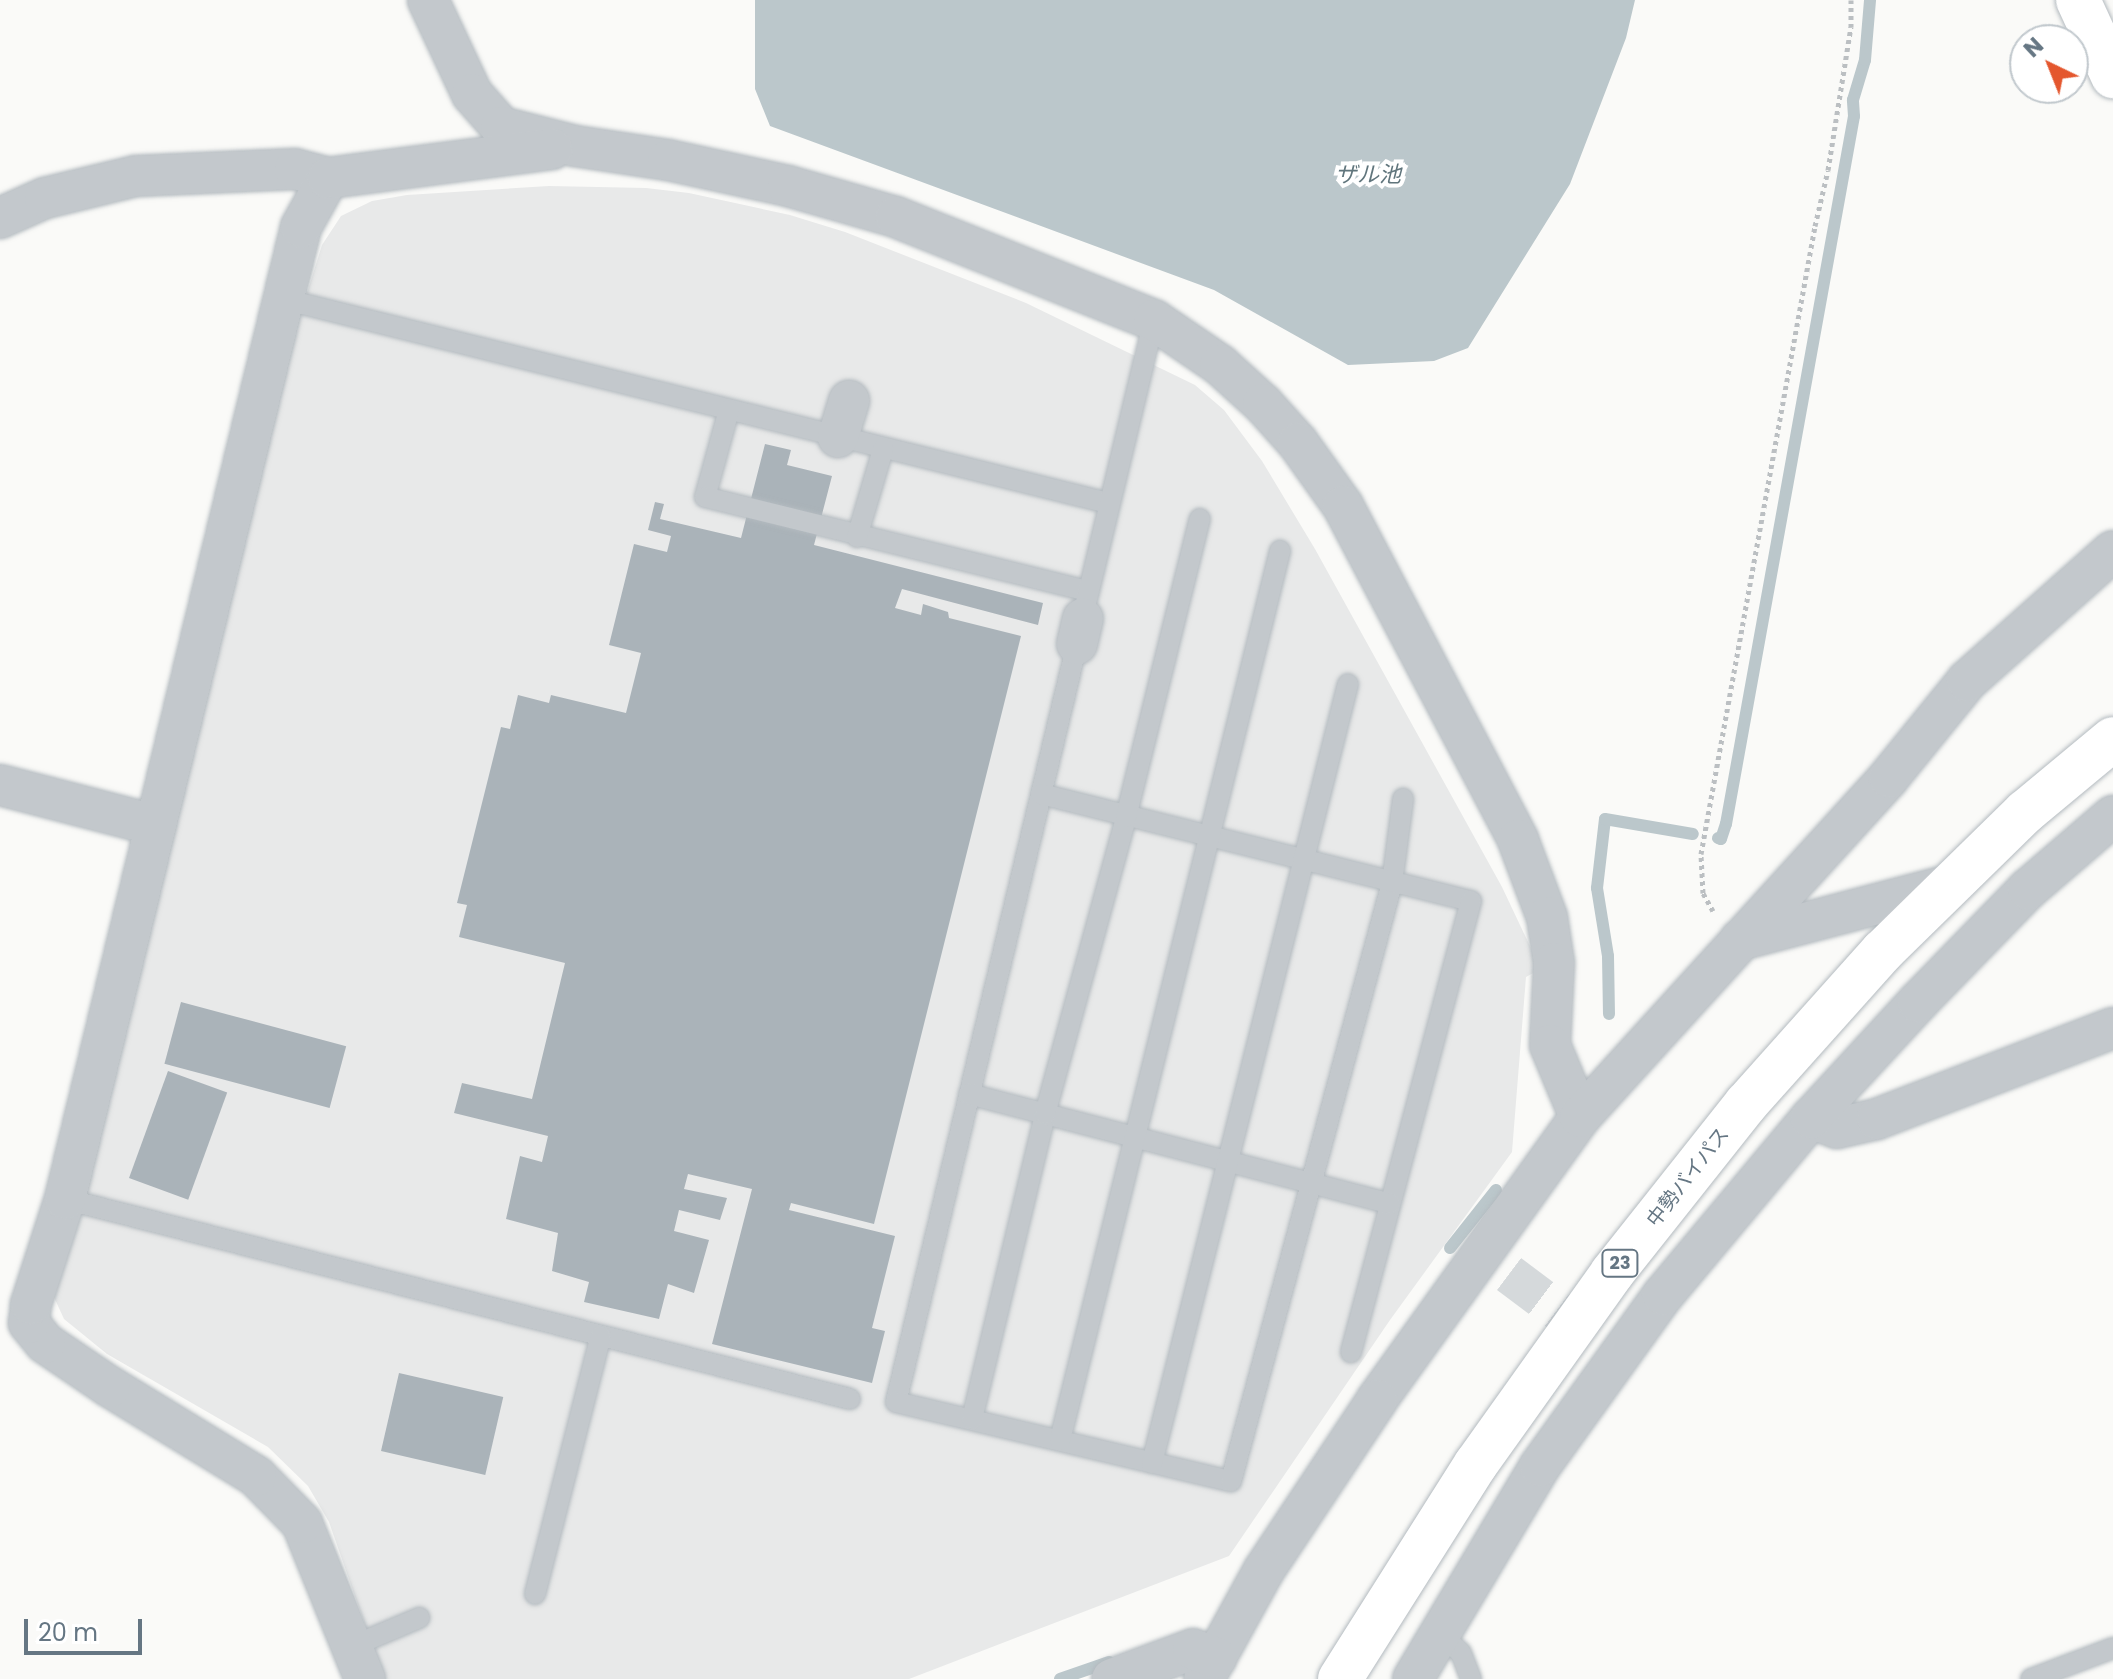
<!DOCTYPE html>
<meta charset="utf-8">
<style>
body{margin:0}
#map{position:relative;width:2113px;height:1679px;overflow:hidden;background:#fafaf8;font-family:Poppins,"Noto Sans JP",sans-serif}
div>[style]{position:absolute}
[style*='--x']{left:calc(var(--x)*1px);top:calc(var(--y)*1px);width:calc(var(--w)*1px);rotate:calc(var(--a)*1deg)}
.built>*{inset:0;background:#e8e9e9}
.water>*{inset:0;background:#bbc7cb}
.stream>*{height:12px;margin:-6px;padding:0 6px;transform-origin:6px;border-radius:6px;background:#bbc7cb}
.building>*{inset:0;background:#aab3b9;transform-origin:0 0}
.street-tunnel>*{height:40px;margin-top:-20px;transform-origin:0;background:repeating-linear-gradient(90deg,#d5d9db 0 40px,transparent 0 60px)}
.path>*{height:5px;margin-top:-2.5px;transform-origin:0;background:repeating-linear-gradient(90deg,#bbbfc2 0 4px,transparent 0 8px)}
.roads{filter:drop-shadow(0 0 2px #b3babf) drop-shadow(0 0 2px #b3babf)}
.lane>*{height:20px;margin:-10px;padding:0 10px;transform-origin:10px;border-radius:10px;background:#c3c8cc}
.street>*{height:40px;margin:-20px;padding:0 20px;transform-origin:20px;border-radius:20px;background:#c3c8cc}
.secondary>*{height:44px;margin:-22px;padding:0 22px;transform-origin:22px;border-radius:22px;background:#fff}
.highway>*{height:44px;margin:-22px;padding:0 22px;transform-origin:22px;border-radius:22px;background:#fff}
span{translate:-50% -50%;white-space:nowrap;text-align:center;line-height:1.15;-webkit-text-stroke:8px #fff;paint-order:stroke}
.shield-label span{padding:2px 6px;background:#fff;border:2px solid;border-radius:6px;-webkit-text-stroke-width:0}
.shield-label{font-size:18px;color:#657683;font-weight:700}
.street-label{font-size:20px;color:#657683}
.water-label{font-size:22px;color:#60757c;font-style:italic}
.north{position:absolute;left:2009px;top:24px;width:80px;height:80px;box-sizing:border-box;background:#fff;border:2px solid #c1c8cd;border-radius:50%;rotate:317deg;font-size:22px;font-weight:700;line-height:32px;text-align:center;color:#657683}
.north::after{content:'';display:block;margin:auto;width:28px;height:36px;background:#e4572e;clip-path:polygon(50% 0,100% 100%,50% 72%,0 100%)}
.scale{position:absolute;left:24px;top:1619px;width:118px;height:36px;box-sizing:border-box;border:4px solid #657683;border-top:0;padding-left:10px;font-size:24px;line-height:28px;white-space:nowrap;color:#657683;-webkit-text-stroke:6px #fff;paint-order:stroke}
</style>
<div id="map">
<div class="built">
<div style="clip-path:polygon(549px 186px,646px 188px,689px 193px,790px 215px,845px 232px,1026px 303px,1195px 385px,1224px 410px,1262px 461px,1315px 549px,1502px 887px,1536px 959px,1537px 971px,1526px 977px,1512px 1152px,1390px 1320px,1229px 1556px,909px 1679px,384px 1679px,329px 1522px,308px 1486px,268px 1447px,107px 1354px,64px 1319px,53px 1295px,295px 332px,322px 245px,341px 216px,372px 201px,407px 195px)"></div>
</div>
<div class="water">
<div style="clip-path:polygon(755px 0,1635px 0,1626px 38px,1570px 184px,1468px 348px,1434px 361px,1348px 365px,1214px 290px,770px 126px,755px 89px)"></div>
</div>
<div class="stream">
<div style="--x:1718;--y:838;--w:3;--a:18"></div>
<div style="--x:1721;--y:839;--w:16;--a:-72"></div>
<div style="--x:1726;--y:824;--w:719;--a:-79.75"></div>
<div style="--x:1854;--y:116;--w:16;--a:-94"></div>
<div style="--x:1853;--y:100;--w:42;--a:-73.3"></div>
<div style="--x:1865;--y:60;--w:60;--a:-85.2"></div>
<div style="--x:1609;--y:1014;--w:58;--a:-91"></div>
<div style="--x:1608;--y:956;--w:69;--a:-99.2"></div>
<div style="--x:1597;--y:888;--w:69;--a:-83.4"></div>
<div style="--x:1605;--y:819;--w:89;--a:9.7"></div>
<div style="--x:1450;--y:1248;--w:74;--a:-51.6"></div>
<div style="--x:1060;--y:1679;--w:52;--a:-19.1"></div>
</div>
<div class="building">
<div style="clip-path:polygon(765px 444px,791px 450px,787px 465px,832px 476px,814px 545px,1043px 603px,1038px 625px,902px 589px,895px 608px,921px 615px,923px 604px,948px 612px,949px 618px,1021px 636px,874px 1224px,791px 1203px,789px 1210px,895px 1236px,872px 1328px,885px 1331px,872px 1383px,712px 1344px,752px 1189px,688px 1174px,684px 1189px,727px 1198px,720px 1220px,679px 1210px,674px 1231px,709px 1240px,694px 1293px,668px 1284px,659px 1319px,584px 1302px,589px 1282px,552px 1271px,558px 1233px,506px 1219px,520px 1156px,542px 1162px,548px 1136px,454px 1113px,462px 1083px,532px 1099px,565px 963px,459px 937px,467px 905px,457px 903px,501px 727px,510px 729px,518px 695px,549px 703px,551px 695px,626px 713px,641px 653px,609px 645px,634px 544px,667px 552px,671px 536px,648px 530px,655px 502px,664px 504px,660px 519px,741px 538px)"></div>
<div style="left:181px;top:1002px;width:171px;height:64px;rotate:15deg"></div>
<div style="left:168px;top:1071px;width:63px;height:114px;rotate:20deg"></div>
<div style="left:399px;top:1373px;width:107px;height:80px;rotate:13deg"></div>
</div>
<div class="street-tunnel">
<div style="--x:1509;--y:1274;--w:110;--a:36.9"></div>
</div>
<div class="path">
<div style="--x:1713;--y:911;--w:21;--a:-119"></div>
<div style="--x:1703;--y:893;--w:39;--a:-93"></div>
<div style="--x:1701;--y:854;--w:638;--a:-79.71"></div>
<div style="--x:1815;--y:226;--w:57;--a:-76.9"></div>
<div style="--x:1828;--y:170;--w:145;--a:-80.9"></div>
<div style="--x:1851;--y:27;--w:27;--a:-90"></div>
</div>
<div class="roads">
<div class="lane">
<div style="--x:283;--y:299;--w:850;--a:13.89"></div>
<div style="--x:729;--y:410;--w:90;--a:105.4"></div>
<div style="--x:705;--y:497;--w:395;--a:13.8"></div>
<div style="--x:857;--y:537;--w:92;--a:-73.5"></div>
<div style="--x:1086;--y:603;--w:291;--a:-76.5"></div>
<div style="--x:1077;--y:644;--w:779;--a:103.43"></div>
<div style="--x:896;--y:1402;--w:344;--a:13.3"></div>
<div style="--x:1231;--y:1481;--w:619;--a:-74.93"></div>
<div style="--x:1392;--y:883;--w:85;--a:-82.5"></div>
<div style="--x:1041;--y:794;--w:443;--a:14"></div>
<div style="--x:1471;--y:901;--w:467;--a:104.9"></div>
<div style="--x:969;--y:1094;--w:435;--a:14.6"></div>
<div style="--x:65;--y:1199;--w:810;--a:14.29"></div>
<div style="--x:972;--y:1419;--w:314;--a:-76.5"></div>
<div style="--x:1045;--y:1114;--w:308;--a:-74.7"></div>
<div style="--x:1126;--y:817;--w:307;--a:-76.1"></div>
<div style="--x:1060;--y:1440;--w:916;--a:-76.1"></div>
<div style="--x:1152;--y:1463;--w:803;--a:-75.88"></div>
<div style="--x:535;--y:1594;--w:266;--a:-75.7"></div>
<div style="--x:1440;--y:1634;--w:28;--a:42"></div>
<div style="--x:1461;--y:1653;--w:28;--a:69"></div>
<div style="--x:353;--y:1646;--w:72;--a:-23"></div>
<div style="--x:2031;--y:1679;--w:88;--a:-20.7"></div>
</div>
<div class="street">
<div style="--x:428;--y:0;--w:104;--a:64.9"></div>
<div style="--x:472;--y:94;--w:44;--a:48.7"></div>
<div style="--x:501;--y:127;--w:76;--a:14.4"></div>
<div style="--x:575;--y:146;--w:94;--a:8.6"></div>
<div style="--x:668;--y:160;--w:123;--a:12.2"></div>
<div style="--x:788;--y:186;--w:112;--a:16"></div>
<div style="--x:896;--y:217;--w:278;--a:21.8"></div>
<div style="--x:1154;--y:320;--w:80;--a:34.3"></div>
<div style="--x:1220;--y:365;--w:58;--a:42.2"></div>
<div style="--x:1263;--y:404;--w:52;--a:48.1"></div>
<div style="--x:1298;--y:443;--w:77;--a:54.5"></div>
<div style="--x:1343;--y:506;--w:377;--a:62.3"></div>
<div style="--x:1518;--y:840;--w:82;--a:69.4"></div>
<div style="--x:1547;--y:917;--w:47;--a:81.3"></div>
<div style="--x:1554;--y:963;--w:82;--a:92.8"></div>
<div style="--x:1550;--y:1045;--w:78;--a:67.4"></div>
<div style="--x:1580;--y:1117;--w:348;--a:125.7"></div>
<div style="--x:1377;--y:1400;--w:204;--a:123.6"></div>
<div style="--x:1264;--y:1570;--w:124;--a:118.8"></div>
<div style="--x:0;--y:218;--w:49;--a:-24"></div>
<div style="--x:45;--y:198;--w:94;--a:-13.6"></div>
<div style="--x:136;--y:176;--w:159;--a:-2.5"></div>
<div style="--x:295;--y:169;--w:34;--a:15"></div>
<div style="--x:838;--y:437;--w:38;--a:-73"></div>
<div style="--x:1077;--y:644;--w:26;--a:-77"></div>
<div style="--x:0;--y:785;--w:160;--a:14.5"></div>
<div style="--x:1740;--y:940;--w:217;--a:-14.7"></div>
<div style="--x:1580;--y:1117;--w:459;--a:-47.7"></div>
<div style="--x:1889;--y:777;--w:124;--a:-50.9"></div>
<div style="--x:1967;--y:681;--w:195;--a:-41.7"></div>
<div style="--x:1811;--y:1118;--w:28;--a:21"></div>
<div style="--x:1837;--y:1128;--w:41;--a:-12.7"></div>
<div style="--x:1877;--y:1119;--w:253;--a:-21.1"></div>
<div style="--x:365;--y:1679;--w:168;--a:-112"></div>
<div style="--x:302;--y:1523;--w:66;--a:-134.4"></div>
<div style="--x:256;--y:1476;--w:171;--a:-148.6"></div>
<div style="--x:110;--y:1387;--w:78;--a:-145.9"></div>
<div style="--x:45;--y:1343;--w:26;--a:-129"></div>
<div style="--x:29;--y:1323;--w:19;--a:-84"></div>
<div style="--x:31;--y:1304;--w:110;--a:-72.1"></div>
<div style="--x:65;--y:1199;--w:1000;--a:-76.35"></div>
<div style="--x:301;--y:227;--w:56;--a:-61.1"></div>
<div style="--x:328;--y:178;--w:226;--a:-7.4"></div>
<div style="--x:1112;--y:1679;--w:86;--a:-20.3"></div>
<div style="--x:1193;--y:1649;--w:25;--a:21"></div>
<div style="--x:1413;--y:1679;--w:248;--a:-59.2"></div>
<div style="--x:1540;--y:1466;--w:211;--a:-54.3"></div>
<div style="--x:1663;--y:1295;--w:231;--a:-50.1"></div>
<div style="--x:1811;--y:1118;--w:158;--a:-47.3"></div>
<div style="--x:1918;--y:1002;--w:158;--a:-45.8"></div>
<div style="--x:2028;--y:889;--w:112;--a:-40.7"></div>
</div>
<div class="secondary">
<div style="--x:2078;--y:0;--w:84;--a:65.3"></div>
</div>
<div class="highway">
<div style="--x:1340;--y:1679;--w:254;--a:-57.7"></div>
<div style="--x:1476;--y:1464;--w:234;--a:-54.5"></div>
<div style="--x:1612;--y:1273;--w:216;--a:-51.6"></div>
<div style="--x:1746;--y:1104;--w:205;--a:-48.2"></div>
<div style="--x:1883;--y:951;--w:199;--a:-44.4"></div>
<div style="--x:2025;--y:812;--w:114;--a:-39.7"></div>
</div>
</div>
<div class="shield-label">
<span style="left:1620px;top:1263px">23</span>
</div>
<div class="street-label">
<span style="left:1688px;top:1177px;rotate:-52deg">中勢バイパス</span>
</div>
<div class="water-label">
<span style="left:1368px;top:175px">ザル池</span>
</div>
<div class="north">N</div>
<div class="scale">20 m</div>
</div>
